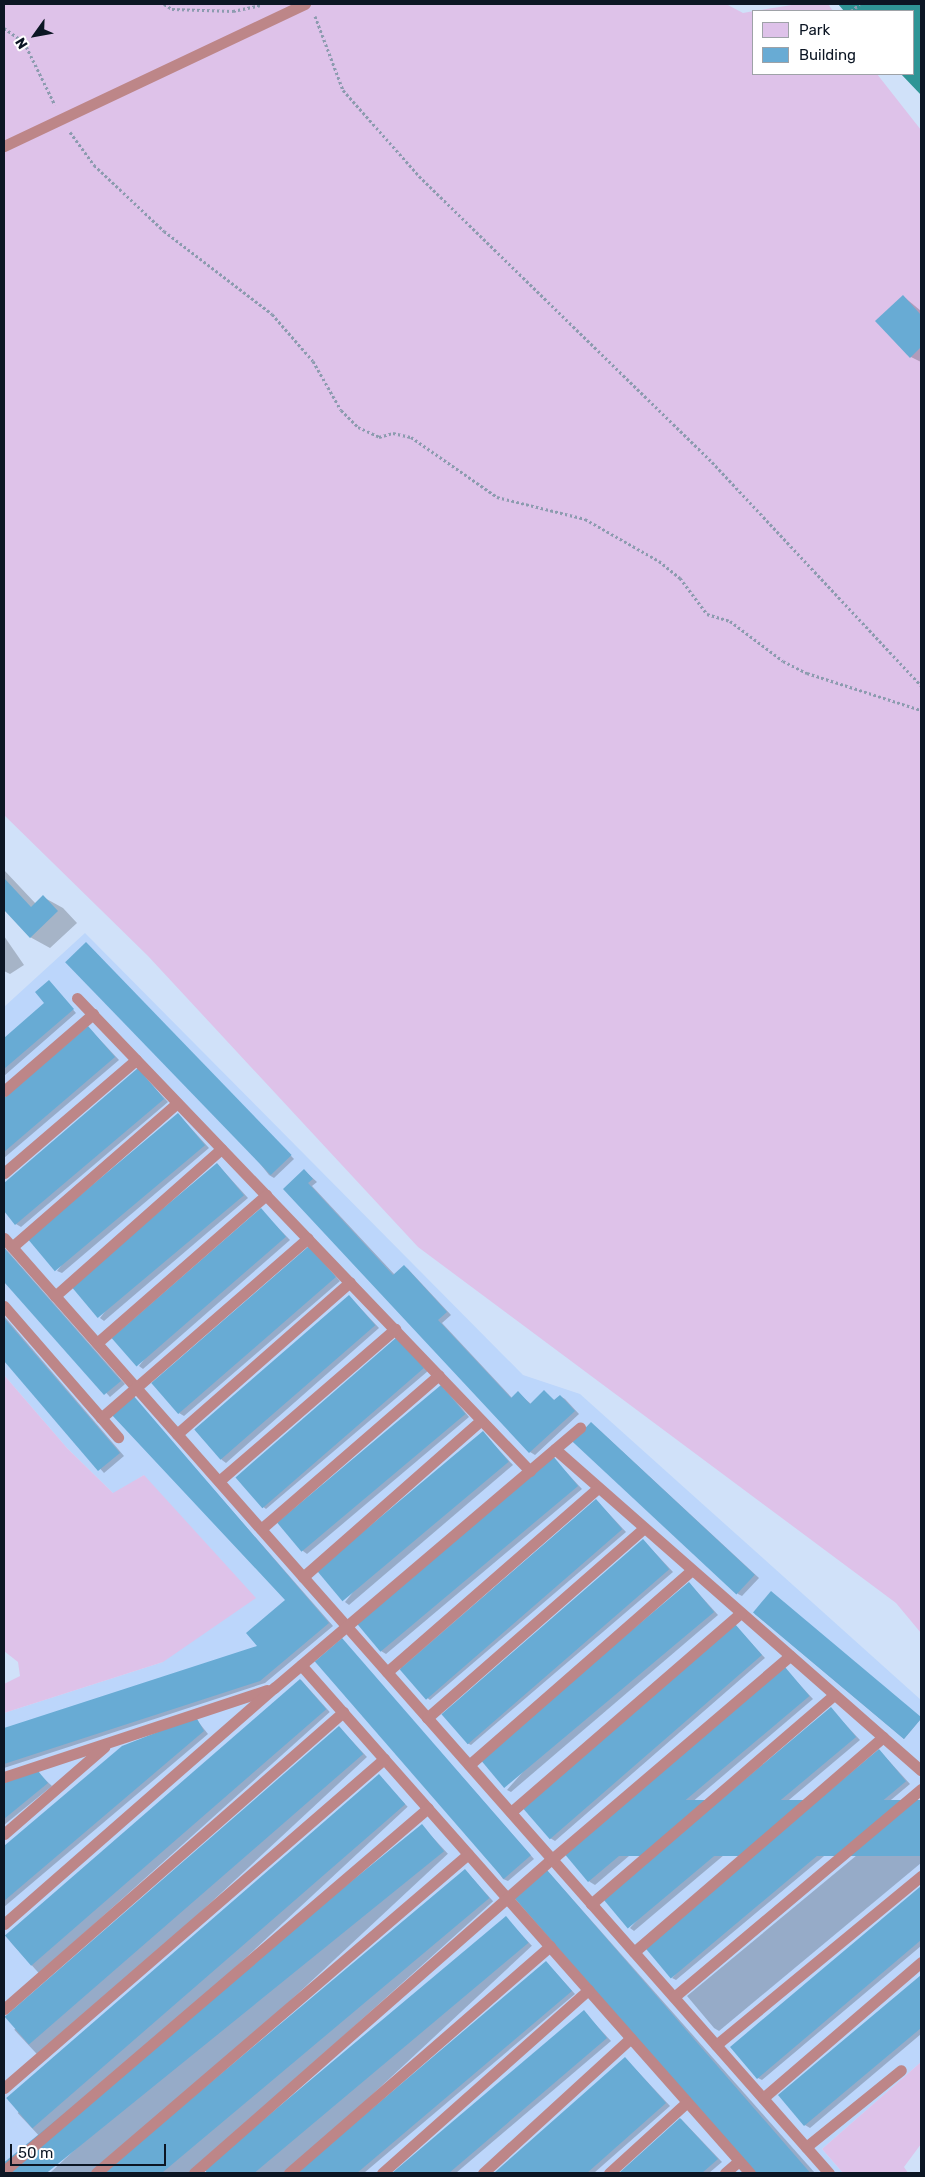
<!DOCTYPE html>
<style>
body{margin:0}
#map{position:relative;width:925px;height:2177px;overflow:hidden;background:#d0e1f9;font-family:Rubik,sans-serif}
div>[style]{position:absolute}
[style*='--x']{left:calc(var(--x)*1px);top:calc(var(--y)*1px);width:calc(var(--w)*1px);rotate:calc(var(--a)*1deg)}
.built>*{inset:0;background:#bcd6fb}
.green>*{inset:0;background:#dec2e9}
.water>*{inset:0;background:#2f9596}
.shadow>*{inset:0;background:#0003;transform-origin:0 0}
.building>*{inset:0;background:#68abd4;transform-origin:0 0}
.path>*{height:3px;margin-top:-1.5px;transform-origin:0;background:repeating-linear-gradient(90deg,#8c9baf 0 2.5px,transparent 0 5px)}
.lane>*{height:11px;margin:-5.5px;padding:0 5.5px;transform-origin:5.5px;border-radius:5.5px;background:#bd8688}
span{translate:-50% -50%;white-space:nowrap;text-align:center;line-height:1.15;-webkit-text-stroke:5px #fff;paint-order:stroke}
.frame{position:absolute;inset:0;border:5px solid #0c1624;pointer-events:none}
.legend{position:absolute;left:752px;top:10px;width:162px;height:65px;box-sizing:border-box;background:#fff;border:1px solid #9ea2a7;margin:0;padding:6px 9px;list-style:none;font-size:15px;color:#0c1624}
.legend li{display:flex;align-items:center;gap:10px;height:25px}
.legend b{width:25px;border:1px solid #9ea2a7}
.north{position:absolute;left:10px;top:10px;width:50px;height:50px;-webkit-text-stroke:4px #fff;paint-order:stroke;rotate:238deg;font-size:14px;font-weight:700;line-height:20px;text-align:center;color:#0c1624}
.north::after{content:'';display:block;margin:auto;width:18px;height:22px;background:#0c1624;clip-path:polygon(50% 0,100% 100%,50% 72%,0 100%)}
.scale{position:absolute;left:10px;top:2144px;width:156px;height:22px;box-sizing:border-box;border:2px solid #0c1624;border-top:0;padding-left:6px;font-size:15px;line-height:18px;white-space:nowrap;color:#0c1624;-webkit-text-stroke:4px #fff;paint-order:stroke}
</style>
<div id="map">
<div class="built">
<div style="clip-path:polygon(85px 933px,523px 1375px,580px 1394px,921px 1700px,921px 2062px,822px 2149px,843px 2173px,4px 2173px,4px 1713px,163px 1662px,144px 1475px,114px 1494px,67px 1448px,4px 1375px,4px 1007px)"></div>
</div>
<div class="green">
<div style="clip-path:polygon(4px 4px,726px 4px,743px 13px,754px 11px,754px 74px,877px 74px,921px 130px,921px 1633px,896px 1603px,418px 1247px,148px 956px,4px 815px)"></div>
<div style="clip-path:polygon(798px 4px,828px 4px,833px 11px,755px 11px)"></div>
<div style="clip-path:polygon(4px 1375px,67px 1448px,113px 1493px,144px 1475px,256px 1598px,163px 1662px,4px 1713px,4px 1684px,20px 1676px,18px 1662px,4px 1651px)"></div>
<div style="clip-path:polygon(921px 2062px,921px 2144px,904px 2167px,908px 2173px,843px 2173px,822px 2149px)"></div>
</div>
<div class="water">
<div style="clip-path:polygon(838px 4px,921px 4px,921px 95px,901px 74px,914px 74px,914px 11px,844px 11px)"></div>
</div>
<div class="shadow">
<div style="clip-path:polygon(903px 296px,921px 311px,921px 362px,911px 357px)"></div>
<div style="clip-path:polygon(4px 870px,36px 904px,43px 897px,63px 908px,77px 923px,50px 948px,30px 937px,4px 908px)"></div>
<div style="clip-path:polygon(4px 936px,24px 965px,10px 974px,4px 971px)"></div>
<div style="clip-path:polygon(86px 943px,294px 1159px,274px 1178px,269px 1175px)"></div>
<div style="clip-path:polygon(49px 982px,76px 1013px,4px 1076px,4px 1039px,46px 1003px)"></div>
<div style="clip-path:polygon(88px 1027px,119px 1060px,4px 1158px,4px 1099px)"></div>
<div style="clip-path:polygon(138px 1070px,168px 1102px,21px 1227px,16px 1224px,4px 1209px,4px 1185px)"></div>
<div style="clip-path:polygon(178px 1114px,209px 1148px,62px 1273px,57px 1271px)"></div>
<div style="clip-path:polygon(218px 1165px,248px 1198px,104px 1321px,100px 1318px)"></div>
<div style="clip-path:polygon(305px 1171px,317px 1182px,312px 1186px,395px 1275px,404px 1266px,408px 1269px,451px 1315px,442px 1323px,512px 1398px,518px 1393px,531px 1404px,545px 1392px,555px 1401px,560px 1396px,565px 1399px,579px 1414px,535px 1455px,530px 1452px,285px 1189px)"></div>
<div style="clip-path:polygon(261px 1210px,290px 1240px,143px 1369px,139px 1366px)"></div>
<div style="clip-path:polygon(4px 1247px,125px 1384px,110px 1397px,4px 1281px)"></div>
<div style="clip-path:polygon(310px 1248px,340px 1281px,184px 1416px,179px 1413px)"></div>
<div style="clip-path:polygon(349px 1296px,379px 1328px,226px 1463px,222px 1460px,196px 1431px)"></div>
<div style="clip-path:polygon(4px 1316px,124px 1456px,104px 1473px,4px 1360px)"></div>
<div style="clip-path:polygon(397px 1338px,428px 1371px,266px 1509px,262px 1506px)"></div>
<div style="clip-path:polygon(446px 1389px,469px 1417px,307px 1554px,303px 1551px,280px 1524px)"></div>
<div style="clip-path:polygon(132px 1396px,333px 1626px,265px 1683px,4px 1768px,4px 1730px,259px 1646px,287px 1600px)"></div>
<div style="clip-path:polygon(596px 1427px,759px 1578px,742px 1596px,738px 1594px)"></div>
<div style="clip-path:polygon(483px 1433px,513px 1465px,349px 1605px,345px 1602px)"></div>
<div style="clip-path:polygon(553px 1458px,582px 1489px,386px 1654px,381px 1651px,357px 1622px)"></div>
<div style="clip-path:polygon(596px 1500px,626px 1532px,430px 1700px,426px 1697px,400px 1668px)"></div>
<div style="clip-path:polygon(643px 1540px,673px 1572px,471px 1745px,467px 1743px)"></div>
<div style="clip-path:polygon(689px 1583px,718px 1615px,511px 1792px,507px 1790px)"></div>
<div style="left:772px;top:1593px;width:195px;height:27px;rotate:40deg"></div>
<div style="clip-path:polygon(735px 1625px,765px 1658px,555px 1841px,550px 1838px,524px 1808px)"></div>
<div style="clip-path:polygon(342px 1640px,534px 1859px,508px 1881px,503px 1879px)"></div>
<div style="clip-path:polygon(785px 1669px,813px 1699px,595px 1885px,590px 1882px,567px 1855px)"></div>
<div style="left:301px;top:1680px;width:43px;height:391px;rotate:48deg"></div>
<div style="clip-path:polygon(831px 1709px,860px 1740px,634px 1931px,630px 1928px)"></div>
<div style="clip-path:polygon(196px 1719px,208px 1734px,4px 1907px,4px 1848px,123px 1748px)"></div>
<div style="left:339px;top:1727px;width:41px;height:444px;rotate:47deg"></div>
<div style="clip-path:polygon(879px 1750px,910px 1784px,676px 1980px,672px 1978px)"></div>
<div style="clip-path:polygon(38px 1773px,52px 1786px,4px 1825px,4px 1785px)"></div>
<div style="left:379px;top:1776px;width:42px;height:494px;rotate:47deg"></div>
<div style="clip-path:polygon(921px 1802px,921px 1863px,719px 2031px,714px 2028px,687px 1996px)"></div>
<div style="left:422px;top:1826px;width:38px;height:536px;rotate:47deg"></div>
<div style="left:465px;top:1870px;width:42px;height:469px;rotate:48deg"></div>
<div style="clip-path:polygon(547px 1872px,551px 1875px,815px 2173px,761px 2173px,517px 1899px)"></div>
<div style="clip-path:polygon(921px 1888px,921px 1946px,762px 2080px,758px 2078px,732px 2047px)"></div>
<div style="left:506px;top:1918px;width:38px;height:391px;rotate:47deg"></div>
<div style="clip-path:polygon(546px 1962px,575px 1994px,364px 2173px,298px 2173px)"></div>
<div style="clip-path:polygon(921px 1976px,921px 2034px,810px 2128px,805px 2125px,780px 2095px)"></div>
<div style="clip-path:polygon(584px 2012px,611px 2041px,456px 2173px,394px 2173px)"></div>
<div style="clip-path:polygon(625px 2058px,670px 2106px,594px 2173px,496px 2173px)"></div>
<div style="clip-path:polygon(681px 2119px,722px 2162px,709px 2173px,621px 2173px)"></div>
</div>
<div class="building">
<div style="clip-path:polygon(903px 295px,921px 315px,921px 347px,910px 358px,875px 321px)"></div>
<div style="clip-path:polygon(4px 878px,31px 907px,43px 895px,58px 911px,30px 938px,4px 910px)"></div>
<div style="left:86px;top:942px;width:296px;height:29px;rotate:46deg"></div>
<div style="clip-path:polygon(49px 980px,74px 1009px,4px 1069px,4px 1038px,44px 1003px,35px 992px)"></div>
<div style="clip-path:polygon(88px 1026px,115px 1057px,4px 1152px,4px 1098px)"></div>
<div style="clip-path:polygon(138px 1068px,164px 1099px,15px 1225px,4px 1211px,4px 1183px)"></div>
<div style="left:178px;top:1113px;width:42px;height:196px;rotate:50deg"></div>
<div style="left:217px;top:1163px;width:42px;height:191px;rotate:50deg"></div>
<div style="clip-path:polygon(304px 1169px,313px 1179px,308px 1183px,393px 1275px,404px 1265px,447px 1312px,438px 1320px,511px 1398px,518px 1391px,530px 1404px,544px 1390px,554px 1400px,560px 1395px,575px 1411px,529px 1453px,283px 1189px)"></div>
<div style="left:261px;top:1208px;width:38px;height:198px;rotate:49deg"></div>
<div style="left:309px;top:1246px;width:41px;height:209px;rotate:49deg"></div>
<div style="clip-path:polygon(4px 1248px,121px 1381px,104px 1395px,4px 1282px)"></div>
<div style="left:349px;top:1295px;width:40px;height:205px;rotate:49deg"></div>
<div style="clip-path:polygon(4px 1318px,120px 1453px,98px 1471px,4px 1361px)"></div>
<div style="left:397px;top:1337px;width:41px;height:214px;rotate:49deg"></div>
<div style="left:441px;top:1385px;width:38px;height:214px;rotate:50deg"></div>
<div style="clip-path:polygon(132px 1394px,329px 1623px,260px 1681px,4px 1764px,4px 1728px,257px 1646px,246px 1633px,285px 1600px,111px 1414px)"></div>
<div style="left:591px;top:1422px;width:224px;height:27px;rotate:43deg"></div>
<div style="left:483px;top:1431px;width:40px;height:217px;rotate:50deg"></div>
<div style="left:553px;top:1456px;width:39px;height:258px;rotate:50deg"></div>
<div style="left:596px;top:1499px;width:40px;height:260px;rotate:49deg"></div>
<div style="left:643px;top:1539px;width:40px;height:267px;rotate:49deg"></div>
<div style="left:689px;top:1582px;width:39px;height:274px;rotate:50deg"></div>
<div style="left:771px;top:1591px;width:197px;height:28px;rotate:40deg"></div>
<div style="left:735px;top:1624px;width:41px;height:281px;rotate:49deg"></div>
<div style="left:342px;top:1638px;width:288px;height:36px;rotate:49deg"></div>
<div style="left:785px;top:1667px;width:38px;height:289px;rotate:50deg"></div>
<div style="left:300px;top:1679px;width:40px;height:391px;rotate:49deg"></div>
<div style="left:831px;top:1707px;width:39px;height:298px;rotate:50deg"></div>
<div style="clip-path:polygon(196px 1717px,204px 1731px,4px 1901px,4px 1846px,122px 1746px)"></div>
<div style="left:339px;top:1726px;width:37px;height:443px;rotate:49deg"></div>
<div style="left:879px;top:1749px;width:42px;height:307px;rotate:50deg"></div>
<div style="clip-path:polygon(38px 1771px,48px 1783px,4px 1819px,4px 1783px)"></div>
<div style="left:379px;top:1774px;width:40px;height:494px;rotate:49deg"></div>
<div style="left:921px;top:1800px;width:56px;height:307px;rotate:90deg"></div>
<div style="left:422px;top:1824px;width:35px;height:538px;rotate:51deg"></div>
<div style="left:465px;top:1869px;width:38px;height:471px;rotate:50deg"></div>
<div style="left:547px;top:1870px;width:404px;height:43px;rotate:49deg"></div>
<div style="clip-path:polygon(921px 1886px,921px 1940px,757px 2079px,730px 2047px)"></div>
<div style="left:506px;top:1916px;width:35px;height:394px;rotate:50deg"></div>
<div style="clip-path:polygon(546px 1961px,572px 1991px,357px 2173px,296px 2173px)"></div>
<div style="clip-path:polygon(921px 1975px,921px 2028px,804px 2126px,778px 2095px)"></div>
<div style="clip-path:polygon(584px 2010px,607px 2038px,449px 2173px,392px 2173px)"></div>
<div style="clip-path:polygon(625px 2057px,666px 2103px,587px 2173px,494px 2173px)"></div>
<div style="clip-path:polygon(680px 2118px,718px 2159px,702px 2173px,619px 2173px)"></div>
</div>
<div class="path">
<div style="--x:164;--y:4;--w:9;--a:32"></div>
<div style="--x:172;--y:9;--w:61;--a:1.9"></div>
<div style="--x:233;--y:11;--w:29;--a:-12"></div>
<div style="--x:851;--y:11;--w:11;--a:-38"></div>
<div style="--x:315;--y:16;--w:79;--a:69.3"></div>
<div style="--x:343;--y:90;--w:115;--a:48.5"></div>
<div style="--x:419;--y:176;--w:409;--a:44.3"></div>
<div style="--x:712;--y:462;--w:306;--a:46.9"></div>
<div style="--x:4;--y:28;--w:24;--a:35"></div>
<div style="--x:24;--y:42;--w:70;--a:63.8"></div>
<div style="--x:70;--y:132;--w:41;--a:54"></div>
<div style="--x:94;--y:165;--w:96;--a:43.3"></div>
<div style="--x:164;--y:231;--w:136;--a:37.5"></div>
<div style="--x:272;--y:314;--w:62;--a:48.9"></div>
<div style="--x:313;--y:361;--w:56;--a:60.3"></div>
<div style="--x:341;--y:410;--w:24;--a:45"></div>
<div style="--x:358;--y:427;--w:23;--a:25"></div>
<div style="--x:379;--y:437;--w:15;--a:-16"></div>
<div style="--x:393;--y:433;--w:18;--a:13"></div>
<div style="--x:411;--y:437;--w:105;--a:34.9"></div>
<div style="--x:497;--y:497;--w:91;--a:14"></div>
<div style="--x:585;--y:519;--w:85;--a:29.6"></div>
<div style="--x:659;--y:561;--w:27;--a:39"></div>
<div style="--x:680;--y:578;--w:45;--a:53.1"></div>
<div style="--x:707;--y:614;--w:24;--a:17"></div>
<div style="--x:730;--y:621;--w:66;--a:37"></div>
<div style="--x:783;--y:661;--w:27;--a:27"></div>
<div style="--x:807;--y:673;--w:120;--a:18"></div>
</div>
<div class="lane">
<div style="--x:4;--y:146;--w:333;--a:-25.3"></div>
<div style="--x:77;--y:998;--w:655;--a:46.24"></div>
<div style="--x:4;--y:1091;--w:118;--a:-40.9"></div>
<div style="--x:4;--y:1173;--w:174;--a:-40.6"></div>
<div style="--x:4;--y:1238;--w:1247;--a:48.58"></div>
<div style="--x:12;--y:1247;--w:219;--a:-41.1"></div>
<div style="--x:55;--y:1296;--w:222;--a:-41.5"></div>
<div style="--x:4;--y:1306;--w:174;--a:49"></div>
<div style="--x:97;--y:1343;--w:225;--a:-41.2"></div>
<div style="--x:101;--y:1418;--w:274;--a:-41"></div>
<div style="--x:177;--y:1434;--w:230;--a:-41.3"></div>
<div style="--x:555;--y:1449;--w:487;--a:41.3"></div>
<div style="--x:219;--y:1481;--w:233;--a:-40.8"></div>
<div style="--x:261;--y:1529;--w:235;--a:-40.9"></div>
<div style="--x:303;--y:1577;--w:237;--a:-41.4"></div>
<div style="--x:301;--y:1665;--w:678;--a:48.53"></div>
<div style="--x:387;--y:1672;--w:280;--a:-41.1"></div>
<div style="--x:427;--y:1718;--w:288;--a:-41.2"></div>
<div style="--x:469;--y:1765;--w:296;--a:-41.2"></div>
<div style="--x:4;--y:1777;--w:277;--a:-18.3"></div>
<div style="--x:511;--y:1812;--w:304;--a:-40.9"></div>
<div style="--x:4;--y:1834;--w:133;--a:-41"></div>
<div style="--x:591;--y:1904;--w:321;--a:-40.7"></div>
<div style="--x:4;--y:1924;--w:359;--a:-41.2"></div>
<div style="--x:274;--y:1688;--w:402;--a:-40.4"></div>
<div style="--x:634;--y:1952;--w:329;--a:-40.8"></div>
<div style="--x:674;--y:1997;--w:323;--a:-40.1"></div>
<div style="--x:4;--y:2009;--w:451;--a:-41.2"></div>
<div style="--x:716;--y:2045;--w:266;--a:-39.5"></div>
<div style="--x:4;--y:2088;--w:503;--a:-40.89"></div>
<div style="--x:763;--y:2098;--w:208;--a:-40.7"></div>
<div style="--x:806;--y:2147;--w:122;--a:-39"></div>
<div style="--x:4;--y:2171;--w:558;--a:-40.57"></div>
<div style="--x:96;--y:2173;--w:490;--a:-40.6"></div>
<div style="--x:194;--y:2173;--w:476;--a:-41.3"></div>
<div style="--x:552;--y:1859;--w:313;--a:-40.5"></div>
<div style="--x:289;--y:2173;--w:346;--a:-41"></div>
<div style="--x:382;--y:2173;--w:276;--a:-41.6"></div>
<div style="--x:483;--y:2173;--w:200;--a:-42.4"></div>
<div style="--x:609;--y:2173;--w:105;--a:-42.3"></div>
<div style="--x:725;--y:2173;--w:18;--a:-41"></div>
</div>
<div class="frame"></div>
<ul class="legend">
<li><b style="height:14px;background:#dec2e9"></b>Park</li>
<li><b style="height:14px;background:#68abd4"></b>Building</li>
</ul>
<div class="north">N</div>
<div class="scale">50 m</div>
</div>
